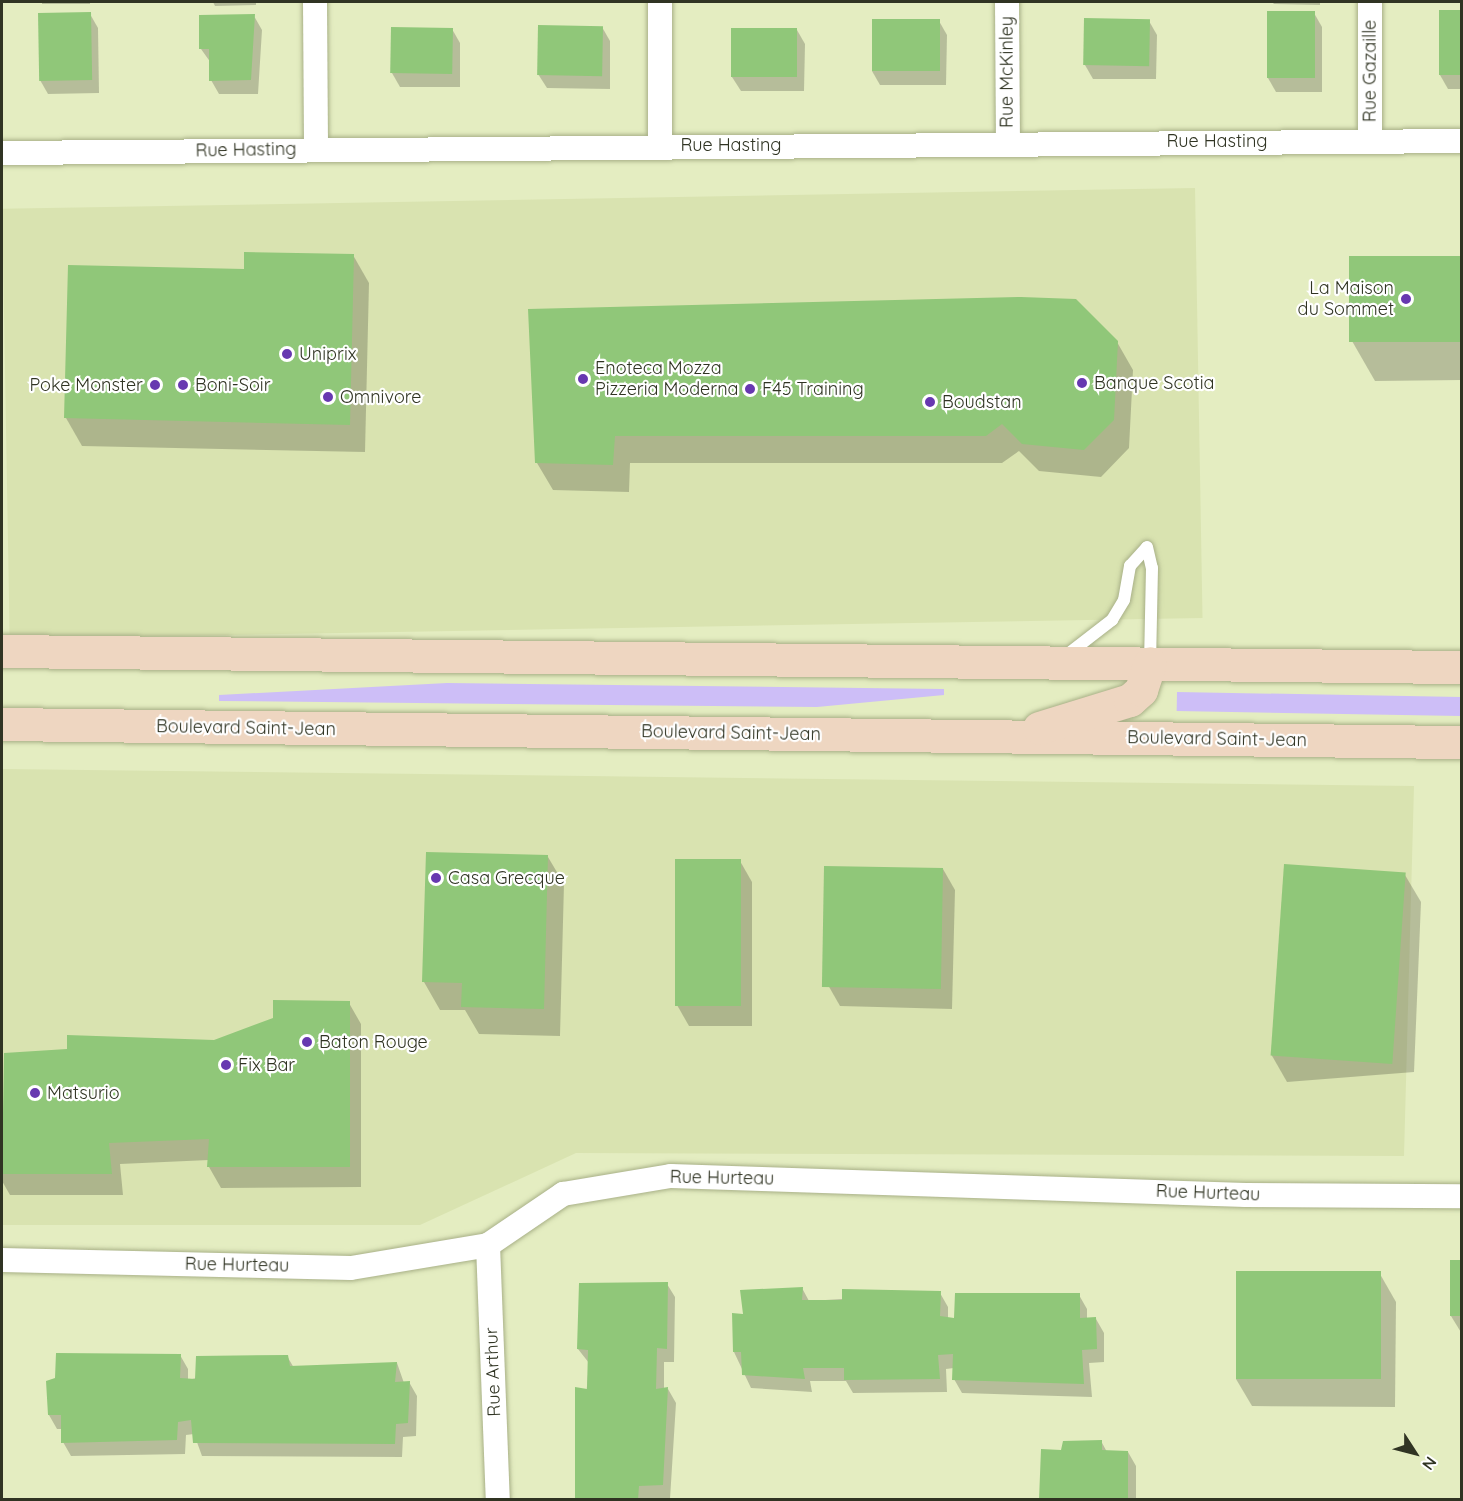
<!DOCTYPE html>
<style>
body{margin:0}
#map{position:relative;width:1463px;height:1501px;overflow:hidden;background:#e4edc1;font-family:Quicksand,sans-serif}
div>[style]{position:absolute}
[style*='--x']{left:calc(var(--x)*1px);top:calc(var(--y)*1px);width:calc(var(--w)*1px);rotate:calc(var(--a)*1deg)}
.built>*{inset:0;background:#d9e3b0;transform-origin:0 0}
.green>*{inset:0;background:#cdbef7;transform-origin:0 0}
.shadow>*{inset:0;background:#0003;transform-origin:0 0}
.building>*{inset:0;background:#90c779;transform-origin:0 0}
.roads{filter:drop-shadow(0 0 2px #a8b087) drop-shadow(0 0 2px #a8b087)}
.service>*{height:12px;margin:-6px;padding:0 6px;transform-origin:6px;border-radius:6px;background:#fff}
.minor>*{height:24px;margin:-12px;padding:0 12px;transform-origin:12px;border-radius:12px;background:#fff}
.secondary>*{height:33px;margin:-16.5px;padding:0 16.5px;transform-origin:16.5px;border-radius:16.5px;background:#eed6c1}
.dots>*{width:16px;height:16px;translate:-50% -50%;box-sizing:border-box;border:3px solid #fff;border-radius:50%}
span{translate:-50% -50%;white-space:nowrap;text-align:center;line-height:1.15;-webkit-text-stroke:4.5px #fff;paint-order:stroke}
.street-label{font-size:18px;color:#303423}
.poi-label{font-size:18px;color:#303423}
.right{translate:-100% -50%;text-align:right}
.left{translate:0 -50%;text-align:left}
.frame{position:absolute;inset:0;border:3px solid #303423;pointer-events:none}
.north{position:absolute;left:1385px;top:1423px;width:60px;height:60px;-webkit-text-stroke:4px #fff;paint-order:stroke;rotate:126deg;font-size:16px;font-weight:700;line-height:24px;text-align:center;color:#303423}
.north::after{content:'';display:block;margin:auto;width:21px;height:27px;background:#303423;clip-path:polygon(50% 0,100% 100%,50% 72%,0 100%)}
</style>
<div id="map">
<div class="built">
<div style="left:1195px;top:188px;width:430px;height:1193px;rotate:89deg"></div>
<div style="clip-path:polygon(2px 769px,1414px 786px,1404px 1156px,576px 1153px,420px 1225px,2px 1225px)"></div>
</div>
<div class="green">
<div style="clip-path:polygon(447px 683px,944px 689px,944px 695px,817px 707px,219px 701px,219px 695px)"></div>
<div style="left:1177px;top:692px;width:284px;height:19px;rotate:1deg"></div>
</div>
<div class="shadow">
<div style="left:42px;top:2px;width:48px;height:2px"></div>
<div style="clip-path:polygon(213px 2px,256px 2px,256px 5px,215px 6px)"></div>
<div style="clip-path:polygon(557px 2px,602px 2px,602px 3px)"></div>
<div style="clip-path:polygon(1272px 2px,1320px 2px,1320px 5px,1274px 4px)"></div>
<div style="clip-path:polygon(1462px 12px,1462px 89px,1448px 89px,1440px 75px)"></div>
<div style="clip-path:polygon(1314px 13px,1322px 27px,1322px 92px,1276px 92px,1268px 78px)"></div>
<div style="clip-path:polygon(90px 14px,98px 28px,99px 93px,48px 94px,40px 80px)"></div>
<div style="clip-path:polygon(254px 16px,262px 30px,258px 94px,219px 94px,211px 80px,211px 63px,201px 49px,200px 17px)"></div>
<div style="clip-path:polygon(939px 21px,947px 35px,946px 85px,880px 85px,872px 71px)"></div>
<div style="clip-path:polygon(1149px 21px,1157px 35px,1156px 79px,1093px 79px,1085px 65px)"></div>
<div style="clip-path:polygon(602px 27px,610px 41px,610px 89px,547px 88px,538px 74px)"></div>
<div style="clip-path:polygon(452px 29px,460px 43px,460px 87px,400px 87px,392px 73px)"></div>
<div style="clip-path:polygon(797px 30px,805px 44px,804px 91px,741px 91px,732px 77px)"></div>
<div style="clip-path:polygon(353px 255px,369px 283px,365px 452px,82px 446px,66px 418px,245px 271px)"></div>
<div style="clip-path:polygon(1462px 258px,1462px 380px,1375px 381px,1352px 341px)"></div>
<div style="clip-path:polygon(530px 310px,1117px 342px,1133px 370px,1129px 448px,1101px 477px,1039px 471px,1019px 451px,1002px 463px,630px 463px,629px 492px,553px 490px,537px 463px)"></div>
<div style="clip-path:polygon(548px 857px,564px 884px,560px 1036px,479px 1034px,465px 1010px,440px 1010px,424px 982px)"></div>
<div style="clip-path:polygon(740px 861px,752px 882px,752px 1026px,689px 1026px,677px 1005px)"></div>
<div style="clip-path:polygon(943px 869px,955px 890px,952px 1009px,840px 1006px,828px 985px)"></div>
<div style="clip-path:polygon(1405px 875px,1421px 902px,1414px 1072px,1287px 1082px,1271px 1054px)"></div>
<div style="clip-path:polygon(349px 1003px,361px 1024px,361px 1187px,221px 1188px,209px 1167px,209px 1160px,120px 1164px,123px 1195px,10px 1195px,2px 1181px,5px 1054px,214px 1042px)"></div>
<div style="clip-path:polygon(1462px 1262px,1462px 1334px,1451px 1316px)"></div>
<div style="clip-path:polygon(1380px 1274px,1396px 1302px,1395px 1407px,1252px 1406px,1236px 1379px)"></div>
<div style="clip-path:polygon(667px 1284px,675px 1297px,674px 1362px,664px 1362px,664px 1389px,668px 1389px,676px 1403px,670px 1499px,577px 1500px,589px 1363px,578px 1349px)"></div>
<div style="clip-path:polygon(802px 1288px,809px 1301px,940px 1293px,948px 1307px,948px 1319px,956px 1319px,1079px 1295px,1087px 1309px,1087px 1319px,1096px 1319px,1104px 1333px,1104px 1362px,1089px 1363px,1092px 1397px,962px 1393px,954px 1379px,954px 1368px,946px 1369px,947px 1392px,853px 1393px,846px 1381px,810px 1381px,812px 1392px,751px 1388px,734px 1352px,745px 1316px)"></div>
<div style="clip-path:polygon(180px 1355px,188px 1369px,188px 1380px,287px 1356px,294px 1368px,397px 1363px,404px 1383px,409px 1382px,417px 1396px,416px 1436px,403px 1437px,402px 1457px,202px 1456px,194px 1434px,186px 1435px,185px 1454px,71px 1456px,63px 1442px,62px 1429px,57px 1429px,49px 1415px)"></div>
<div style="clip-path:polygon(1101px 1441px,1107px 1452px,1128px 1452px,1136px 1466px,1136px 1500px,1041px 1500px,1062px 1451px)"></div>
</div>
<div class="building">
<div style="left:1439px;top:10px;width:23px;height:65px"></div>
<div style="left:1267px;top:11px;width:48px;height:67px"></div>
<div style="left:91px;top:12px;width:68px;height:53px;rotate:89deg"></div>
<div style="clip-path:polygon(255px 14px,251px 80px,209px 81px,209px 49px,199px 49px,199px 15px)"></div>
<div style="left:1084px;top:18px;width:66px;height:47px;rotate:1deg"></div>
<div style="left:872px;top:19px;width:68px;height:52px"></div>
<div style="left:538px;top:25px;width:65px;height:50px;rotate:1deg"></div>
<div style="left:391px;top:27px;width:62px;height:46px;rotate:1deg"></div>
<div style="left:731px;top:28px;width:66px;height:49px"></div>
<div style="clip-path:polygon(244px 252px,354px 254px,350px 425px,64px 418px,68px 265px,244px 269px)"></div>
<div style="left:1349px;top:256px;width:113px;height:86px"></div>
<div style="clip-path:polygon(1021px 297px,1076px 299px,1118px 341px,1114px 420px,1084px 450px,1022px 444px,1002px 424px,986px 436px,615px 436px,613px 465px,535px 463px,528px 309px)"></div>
<div style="clip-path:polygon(426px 852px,548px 855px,544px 1009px,461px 1007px,462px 983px,422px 982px)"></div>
<div style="left:675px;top:859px;width:66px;height:147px"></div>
<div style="left:1284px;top:864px;width:122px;height:192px;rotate:4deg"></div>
<div style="left:943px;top:868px;width:121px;height:119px;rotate:91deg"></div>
<div style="clip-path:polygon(273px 1000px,350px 1001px,350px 1167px,207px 1167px,209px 1139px,109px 1143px,112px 1174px,2px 1174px,4px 1053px,67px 1049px,67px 1035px,214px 1040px,273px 1018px)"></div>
<div style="left:1450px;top:1260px;width:12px;height:56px"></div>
<div style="left:1236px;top:1271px;width:145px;height:108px"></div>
<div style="clip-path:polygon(668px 1282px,667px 1349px,657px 1348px,656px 1389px,668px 1387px,663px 1485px,639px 1486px,638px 1500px,575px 1500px,575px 1387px,587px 1389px,588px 1350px,577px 1349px,579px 1283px)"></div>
<div style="clip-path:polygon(803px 1287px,802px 1300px,842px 1300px,842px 1289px,941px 1291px,940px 1316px,954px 1318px,955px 1293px,1080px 1293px,1080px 1318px,1096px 1317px,1097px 1349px,1082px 1350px,1084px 1384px,952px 1380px,953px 1354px,938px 1355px,940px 1379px,844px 1380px,844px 1368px,803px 1368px,805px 1379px,742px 1375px,741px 1352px,733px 1352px,732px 1313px,743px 1314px,740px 1290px)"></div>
<div style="clip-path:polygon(56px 1353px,181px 1354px,180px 1378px,195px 1379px,196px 1356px,288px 1355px,290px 1366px,397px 1362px,395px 1382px,410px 1381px,408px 1423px,396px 1424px,395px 1444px,193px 1443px,191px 1420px,178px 1422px,177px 1440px,61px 1443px,61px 1415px,48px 1415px,46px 1381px,55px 1378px)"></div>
<div style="clip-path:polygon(1102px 1440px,1102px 1450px,1128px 1451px,1128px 1500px,1039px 1500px,1041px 1449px,1061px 1450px,1063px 1441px)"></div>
</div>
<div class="roads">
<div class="service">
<div style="--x:1147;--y:547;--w:22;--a:77"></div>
<div style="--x:1152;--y:568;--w:94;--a:91.2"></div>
<div style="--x:1068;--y:654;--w:56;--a:-37.7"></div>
<div style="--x:1112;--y:620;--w:23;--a:-59"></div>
<div style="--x:1124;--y:600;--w:35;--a:-80"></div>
<div style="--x:1130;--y:566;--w:25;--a:-48"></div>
</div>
<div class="minor">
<div style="--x:315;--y:2;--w:148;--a:89.6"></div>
<div style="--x:660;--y:2;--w:143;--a:90"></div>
<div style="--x:1007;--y:2;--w:140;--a:89.6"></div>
<div style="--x:1370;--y:141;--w:139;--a:-90"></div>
<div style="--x:2;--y:153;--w:1460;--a:-0.47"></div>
<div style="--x:488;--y:1245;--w:255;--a:87.8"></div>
<div style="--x:2;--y:1260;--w:349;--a:1.3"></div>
<div style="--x:351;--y:1268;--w:139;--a:-9.5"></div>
<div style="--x:488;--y:1245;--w:91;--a:-34.2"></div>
<div style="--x:563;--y:1194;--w:109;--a:-9.5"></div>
<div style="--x:671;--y:1176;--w:575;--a:1.89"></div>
<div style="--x:1246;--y:1195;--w:216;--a:0.3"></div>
</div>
<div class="secondary">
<div style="--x:2;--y:651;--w:1460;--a:0.63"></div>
<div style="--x:2;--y:724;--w:1460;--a:0.71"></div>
<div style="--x:1039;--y:728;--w:95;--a:-17.1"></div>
<div style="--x:1130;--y:700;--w:15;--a:-42"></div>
<div style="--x:1141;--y:690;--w:28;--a:-72"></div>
</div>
</div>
<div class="dots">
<div style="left:1406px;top:299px;background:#6738b0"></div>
<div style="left:287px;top:354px;background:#6738b0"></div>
<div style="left:583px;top:379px;background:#6738b0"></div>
<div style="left:1082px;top:383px;background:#6738b0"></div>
<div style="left:155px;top:385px;background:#6738b0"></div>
<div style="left:183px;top:385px;background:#6738b0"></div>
<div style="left:750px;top:389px;background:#6738b0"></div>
<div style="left:328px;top:397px;background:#6738b0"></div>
<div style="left:930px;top:402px;background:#6738b0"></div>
<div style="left:436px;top:878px;background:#6738b0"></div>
<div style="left:307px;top:1042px;background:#6738b0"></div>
<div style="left:226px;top:1065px;background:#6738b0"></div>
<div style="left:35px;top:1093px;background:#6738b0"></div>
</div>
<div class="street-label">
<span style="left:1370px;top:71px;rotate:-90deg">Rue Gazaille</span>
<span style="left:1007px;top:72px;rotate:-90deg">Rue McKinley</span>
<span style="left:1217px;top:141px">Rue Hasting</span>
<span style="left:731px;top:145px">Rue Hasting</span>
<span style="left:246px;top:150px;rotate:-1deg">Rue Hasting</span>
<span style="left:246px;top:728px;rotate:1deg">Boulevard Saint-Jean</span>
<span style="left:731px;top:733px;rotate:1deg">Boulevard Saint-Jean</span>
<span style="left:1217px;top:739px;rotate:1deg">Boulevard Saint-Jean</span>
<span style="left:722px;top:1178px;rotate:1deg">Rue Hurteau</span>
<span style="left:1208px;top:1193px;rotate:2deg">Rue Hurteau</span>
<span style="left:237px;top:1265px;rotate:1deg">Rue Hurteau</span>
<span style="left:493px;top:1372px;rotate:-92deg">Rue Arthur</span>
</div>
<div class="poi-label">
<span class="right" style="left:1394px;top:299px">La Maison<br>du Sommet</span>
<span class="left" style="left:299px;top:354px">Uniprix</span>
<span class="left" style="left:595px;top:379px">Enoteca Mozza<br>Pizzeria Moderna</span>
<span class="left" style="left:1094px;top:383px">Banque Scotia</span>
<span class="right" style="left:143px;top:385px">Poke Monster</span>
<span class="left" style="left:195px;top:385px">Boni-Soir</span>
<span class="left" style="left:762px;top:389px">F45 Training</span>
<span class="left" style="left:340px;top:397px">Omnivore</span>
<span class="left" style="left:942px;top:402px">Boudstan</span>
<span class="left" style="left:448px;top:878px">Casa Grecque</span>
<span class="left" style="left:319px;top:1042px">Baton Rouge</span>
<span class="left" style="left:238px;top:1065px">Fix Bar</span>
<span class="left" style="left:47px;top:1093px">Matsurio</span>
</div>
<div class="frame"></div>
<div class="north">N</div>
</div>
